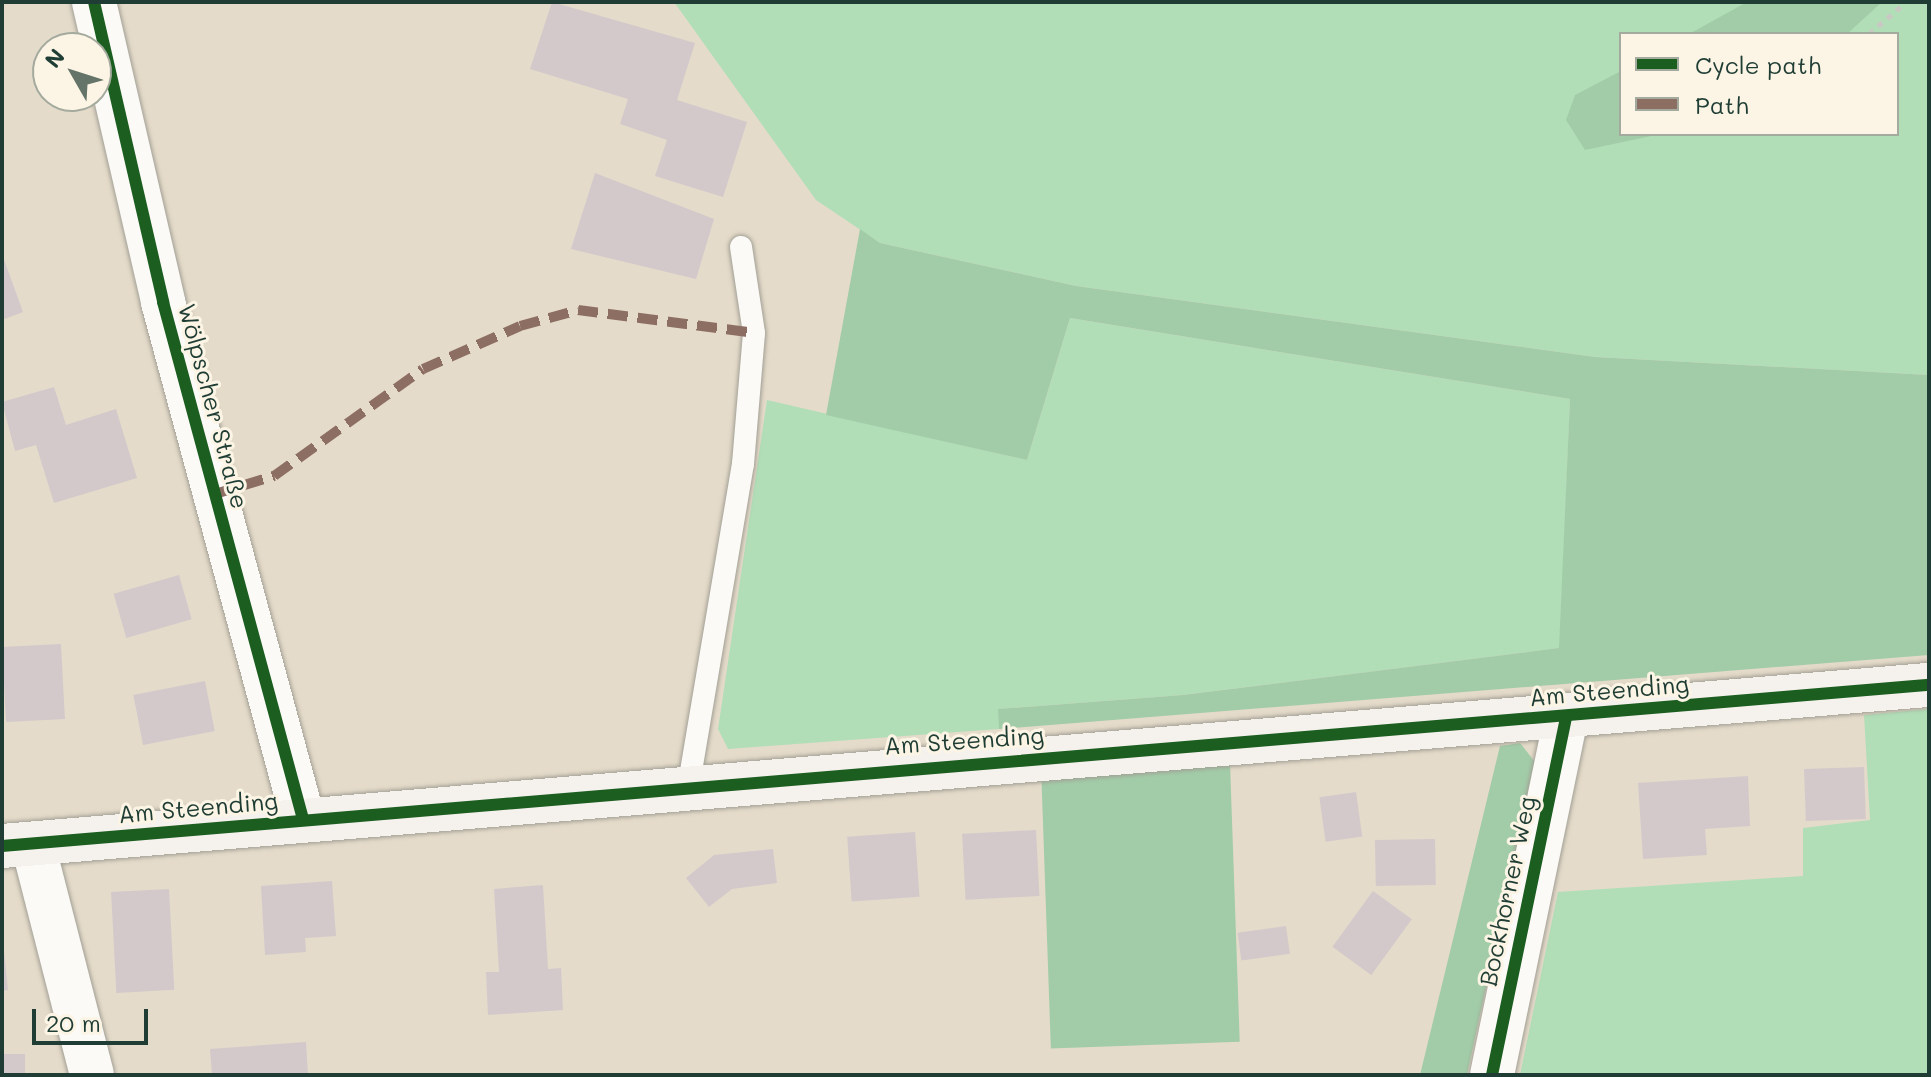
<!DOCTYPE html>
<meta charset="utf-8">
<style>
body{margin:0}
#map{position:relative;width:1931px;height:1077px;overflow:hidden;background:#e5dbca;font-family:Mali,sans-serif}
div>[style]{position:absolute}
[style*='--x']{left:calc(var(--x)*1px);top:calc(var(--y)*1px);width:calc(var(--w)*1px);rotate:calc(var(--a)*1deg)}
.green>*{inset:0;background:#b1deb7}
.forest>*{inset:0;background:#a2cca8;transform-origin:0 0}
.building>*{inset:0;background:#d3c9cb;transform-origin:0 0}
.path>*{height:5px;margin-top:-2.5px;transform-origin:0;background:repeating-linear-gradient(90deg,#c9c9c4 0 6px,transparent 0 12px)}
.roads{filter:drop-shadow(0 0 2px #a2a095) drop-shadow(0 0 2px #a2a095)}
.lane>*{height:22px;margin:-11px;padding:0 11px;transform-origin:11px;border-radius:11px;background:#fbfaf7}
.street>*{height:44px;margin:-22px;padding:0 22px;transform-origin:22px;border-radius:22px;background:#fbfaf7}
.secondary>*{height:44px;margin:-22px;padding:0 22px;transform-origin:22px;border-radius:22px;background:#f5f1ed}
.quiet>*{height:10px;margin-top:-5px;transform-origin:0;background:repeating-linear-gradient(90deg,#8d6e63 0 20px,transparent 0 30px)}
.cycleway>*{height:12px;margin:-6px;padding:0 6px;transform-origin:6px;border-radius:6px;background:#1b5e20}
span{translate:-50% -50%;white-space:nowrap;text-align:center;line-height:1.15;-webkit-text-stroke:6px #fcf5e5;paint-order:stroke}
.street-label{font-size:24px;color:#1f3d34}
.frame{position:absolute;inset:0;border:4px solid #1f3d34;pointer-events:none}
.legend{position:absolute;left:1619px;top:32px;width:280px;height:104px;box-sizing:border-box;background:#fcf5e5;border:2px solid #a4ab9e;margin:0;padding:10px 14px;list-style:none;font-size:24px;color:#1f3d34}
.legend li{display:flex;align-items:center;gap:16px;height:40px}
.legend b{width:40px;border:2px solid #a4ab9e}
.north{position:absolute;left:32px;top:32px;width:80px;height:80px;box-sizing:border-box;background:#fcf5e5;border:2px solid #a4ab9e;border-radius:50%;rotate:309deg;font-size:22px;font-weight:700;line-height:32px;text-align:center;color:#1f3d34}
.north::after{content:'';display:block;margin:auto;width:28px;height:36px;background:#647468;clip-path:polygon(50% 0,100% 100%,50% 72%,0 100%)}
.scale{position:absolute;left:32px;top:1009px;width:116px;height:36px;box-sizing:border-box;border:4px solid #1f3d34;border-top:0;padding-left:10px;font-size:24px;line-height:28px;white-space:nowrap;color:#1f3d34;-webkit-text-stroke:6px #fcf5e5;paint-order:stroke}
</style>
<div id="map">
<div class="green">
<div style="clip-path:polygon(evenodd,674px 2px,1929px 2px,1929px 375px,1595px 357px,1076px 286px,880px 243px,816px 200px,674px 2px,1621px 34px,1897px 34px,1897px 134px,1621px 134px,1621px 34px)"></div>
<div style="clip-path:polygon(1070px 318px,1570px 399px,1560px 648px,1183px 695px,999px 709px,999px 729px,728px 749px,718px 729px,767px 400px,1027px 460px)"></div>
<div style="clip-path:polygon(1928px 709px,1929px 1075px,1520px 1075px,1558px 892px,1803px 876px,1803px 828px,1870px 820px,1864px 715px)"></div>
</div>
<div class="forest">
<div style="clip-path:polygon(1747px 2px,1882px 2px,1847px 34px,1689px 34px)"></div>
<div style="clip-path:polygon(1621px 71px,1621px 134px,1661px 134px,1585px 150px,1566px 120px,1575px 95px)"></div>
<div style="clip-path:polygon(860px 229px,880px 243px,1076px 286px,1595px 357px,1929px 375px,1929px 655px,999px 729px,998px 709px,1183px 695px,1559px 648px,1570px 399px,1070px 318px,1027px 460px,826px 415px)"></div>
<div style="clip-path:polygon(1520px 743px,1535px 762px,1467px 1075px,1420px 1075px,1500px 746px)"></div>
<div style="left:1230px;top:763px;width:279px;height:189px;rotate:88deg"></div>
</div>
<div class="building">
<div style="clip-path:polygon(552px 2px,695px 43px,677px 100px,747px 122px,723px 197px,655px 176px,667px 140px,620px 124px,628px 99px,530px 69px)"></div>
<div style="clip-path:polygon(595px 173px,714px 219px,696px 279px,571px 249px)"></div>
<div style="clip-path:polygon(2px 254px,23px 312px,2px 320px)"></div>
<div style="clip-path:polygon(54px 387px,66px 425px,116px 409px,137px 478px,54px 503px,36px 445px,15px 451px,2px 402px)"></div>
<div style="left:179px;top:575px;width:46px;height:68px;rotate:74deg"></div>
<div style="left:61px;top:644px;width:75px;height:59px;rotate:87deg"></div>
<div style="left:205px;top:681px;width:51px;height:73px;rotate:79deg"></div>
<div style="left:1864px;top:767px;width:52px;height:60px;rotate:88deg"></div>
<div style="clip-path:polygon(1748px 776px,1750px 826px,1705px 829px,1707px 855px,1643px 859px,1638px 783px)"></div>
<div style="left:1356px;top:792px;width:45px;height:37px;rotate:82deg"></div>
<div style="left:1036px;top:830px;width:66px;height:74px;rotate:87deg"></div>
<div style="left:915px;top:832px;width:65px;height:68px;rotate:86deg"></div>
<div style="left:1435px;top:839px;width:46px;height:60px;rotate:89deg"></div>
<div style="clip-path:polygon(773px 849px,777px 883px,732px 889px,709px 907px,686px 878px,714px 855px)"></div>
<div style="clip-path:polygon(332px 881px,336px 936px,305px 938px,306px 952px,265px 955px,261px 886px)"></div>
<div style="clip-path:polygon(543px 885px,548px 969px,561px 968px,563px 1010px,488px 1015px,486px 972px,499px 972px,494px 889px)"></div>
<div style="left:169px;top:889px;width:101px;height:58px;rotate:87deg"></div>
<div style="left:1373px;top:891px;width:48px;height:69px;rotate:36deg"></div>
<div style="left:1286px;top:926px;width:28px;height:49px;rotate:82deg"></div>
<div style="clip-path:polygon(2px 930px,8px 990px,2px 991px)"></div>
<div style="clip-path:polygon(306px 1042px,308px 1075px,212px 1075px,210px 1049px)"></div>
<div style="left:2px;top:1054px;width:23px;height:21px"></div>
</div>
<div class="path">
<div style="--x:1869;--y:34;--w:49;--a:-40.9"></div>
</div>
<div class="roads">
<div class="lane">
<div style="--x:689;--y:783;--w:324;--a:-80.4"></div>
<div style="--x:743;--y:464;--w:131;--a:-85.2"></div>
<div style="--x:754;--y:333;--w:87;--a:-98.6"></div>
</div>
<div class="street">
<div style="--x:94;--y:2;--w:308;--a:77"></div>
<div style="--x:163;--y:302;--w:536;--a:74.85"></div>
<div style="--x:33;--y:845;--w:237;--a:75.6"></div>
<div style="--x:1492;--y:1075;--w:366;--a:-78.3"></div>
</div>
<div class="secondary">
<div style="--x:2;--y:846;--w:1934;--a:-4.78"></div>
</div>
</div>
<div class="quiet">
<div style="--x:215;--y:494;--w:62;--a:-17"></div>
<div style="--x:274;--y:476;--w:183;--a:-35.7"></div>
<div style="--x:423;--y:369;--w:106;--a:-23.9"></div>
<div style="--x:520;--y:326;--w:60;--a:-15.4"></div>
<div style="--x:578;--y:310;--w:177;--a:7.4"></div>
</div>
<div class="cycleway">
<div style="--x:94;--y:2;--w:308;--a:77"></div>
<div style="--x:163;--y:302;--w:536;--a:74.85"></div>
<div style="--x:2;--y:846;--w:1934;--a:-4.78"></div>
<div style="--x:1492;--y:1075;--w:366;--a:-78.3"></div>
</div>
<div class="street-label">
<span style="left:214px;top:406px;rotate:75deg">Wölpscher Straße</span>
<span style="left:1609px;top:690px;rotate:-5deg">Am Steending</span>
<span style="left:964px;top:740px;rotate:-4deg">Am Steending</span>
<span style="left:198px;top:807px;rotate:-5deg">Am Steending</span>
<span style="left:1507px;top:891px;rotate:-78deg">Bockhorner Weg</span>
</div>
<div class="frame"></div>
<ul class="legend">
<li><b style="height:10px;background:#1b5e20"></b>Cycle path</li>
<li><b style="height:10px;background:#8d6e63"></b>Path</li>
</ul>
<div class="north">N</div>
<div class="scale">20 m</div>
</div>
